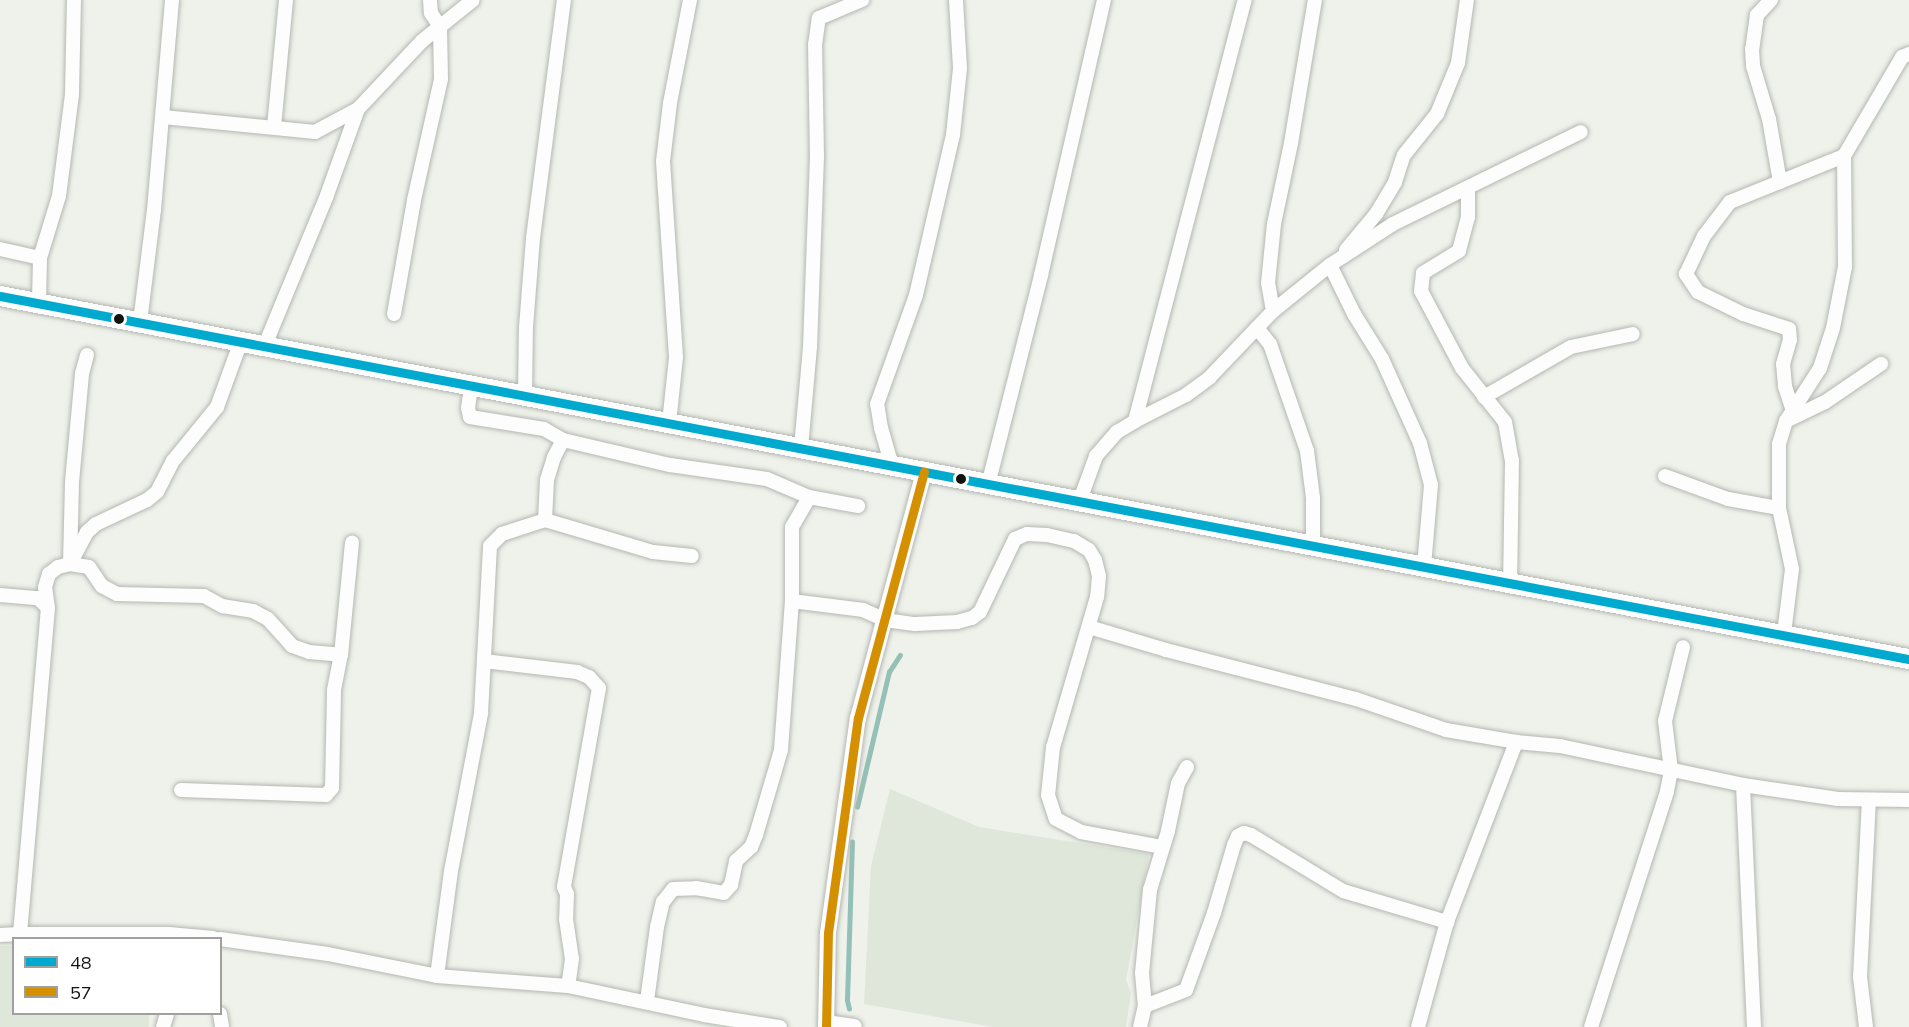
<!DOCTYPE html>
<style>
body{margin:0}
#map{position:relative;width:1909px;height:1027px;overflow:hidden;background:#eef2eb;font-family:Mulish,sans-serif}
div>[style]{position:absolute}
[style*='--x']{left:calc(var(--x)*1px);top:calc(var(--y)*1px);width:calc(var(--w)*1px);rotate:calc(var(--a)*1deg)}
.built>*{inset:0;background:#dfe7da}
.stream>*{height:4.5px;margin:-2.25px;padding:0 2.25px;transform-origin:2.25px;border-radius:2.25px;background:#94c0b5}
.roads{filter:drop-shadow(0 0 2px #b4b7b1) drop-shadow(0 0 2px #b4b7b1)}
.minor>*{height:14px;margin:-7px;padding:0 7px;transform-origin:7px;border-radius:7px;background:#fcfdfc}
.tertiary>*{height:16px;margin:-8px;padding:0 8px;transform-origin:8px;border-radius:8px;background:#fcfdfc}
.secondary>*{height:20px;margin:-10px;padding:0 10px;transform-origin:10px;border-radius:10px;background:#fcfdfc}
.bus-1>*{height:9px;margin:-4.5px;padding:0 4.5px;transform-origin:4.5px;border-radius:4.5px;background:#00a9ce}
.bus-2>*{height:9px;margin:-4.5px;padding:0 4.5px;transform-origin:4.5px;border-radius:4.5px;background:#d59002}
.dots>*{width:16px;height:16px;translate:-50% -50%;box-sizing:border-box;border:3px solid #fff;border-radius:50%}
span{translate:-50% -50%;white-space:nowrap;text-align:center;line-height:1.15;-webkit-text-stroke:6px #fff;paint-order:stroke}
.legend{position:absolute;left:12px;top:937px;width:210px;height:78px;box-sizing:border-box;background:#fff;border:2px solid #a0a19f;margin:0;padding:8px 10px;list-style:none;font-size:18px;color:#121410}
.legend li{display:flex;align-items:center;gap:12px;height:30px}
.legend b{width:30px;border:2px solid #a0a19f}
</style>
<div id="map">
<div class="built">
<div style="clip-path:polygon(890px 789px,979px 827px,1149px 854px,1126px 980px,1131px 993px,1126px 1027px,993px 1027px,864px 1004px,871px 866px)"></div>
<div style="clip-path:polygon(0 946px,13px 946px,14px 1014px,149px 1014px,149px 1027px,0 1027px)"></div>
</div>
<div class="stream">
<div style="--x:857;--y:807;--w:139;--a:-76.7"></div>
<div style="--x:889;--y:672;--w:20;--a:-57"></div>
<div style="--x:849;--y:1009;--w:9;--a:-103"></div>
<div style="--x:847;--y:1000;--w:158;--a:-88.2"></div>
</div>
<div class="roads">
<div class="minor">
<div style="--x:430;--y:0;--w:13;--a:86"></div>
<div style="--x:431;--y:13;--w:17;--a:57"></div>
<div style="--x:1771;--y:0;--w:21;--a:133"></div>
<div style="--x:1757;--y:15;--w:35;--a:98"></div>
<div style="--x:1752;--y:50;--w:16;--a:86"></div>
<div style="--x:1753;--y:66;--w:55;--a:73.2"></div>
<div style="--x:1769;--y:119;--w:64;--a:80.1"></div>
<div style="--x:163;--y:117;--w:153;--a:5.6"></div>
<div style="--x:315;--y:132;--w:49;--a:-28.1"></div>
<div style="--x:358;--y:109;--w:93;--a:-46.7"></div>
<div style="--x:422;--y:41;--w:65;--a:-38.8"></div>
<div style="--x:274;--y:127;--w:128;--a:-84.6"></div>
<div style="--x:1468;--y:188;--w:29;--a:90"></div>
<div style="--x:1468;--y:217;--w:35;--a:105"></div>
<div style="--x:1459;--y:251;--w:42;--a:148.6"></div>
<div style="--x:1423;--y:273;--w:18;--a:96"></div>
<div style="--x:1421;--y:291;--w:87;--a:62"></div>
<div style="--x:1462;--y:368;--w:69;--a:51.5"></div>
<div style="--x:1505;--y:422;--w:39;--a:80"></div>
<div style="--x:1512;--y:460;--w:122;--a:90.9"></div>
<div style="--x:0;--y:249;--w:41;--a:12.7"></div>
<div style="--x:40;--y:258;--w:44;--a:91.3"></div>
<div style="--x:1346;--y:250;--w:47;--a:-50.2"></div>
<div style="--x:1376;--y:214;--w:37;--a:-59"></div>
<div style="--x:1395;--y:182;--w:28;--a:-72"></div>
<div style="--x:1404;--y:155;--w:53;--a:-51.2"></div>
<div style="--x:1437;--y:114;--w:55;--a:-67.6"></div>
<div style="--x:1458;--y:63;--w:64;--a:-81.9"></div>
<div style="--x:40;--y:258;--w:65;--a:-73"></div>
<div style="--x:59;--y:196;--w:103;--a:-82.7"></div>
<div style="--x:72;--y:94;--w:94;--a:-88.8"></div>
<div style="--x:1330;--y:265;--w:55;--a:63.9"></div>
<div style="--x:1354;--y:314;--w:53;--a:58.1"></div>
<div style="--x:1382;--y:359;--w:92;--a:65.7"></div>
<div style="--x:1420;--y:443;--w:43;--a:75.3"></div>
<div style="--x:1431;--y:485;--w:82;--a:94.9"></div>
<div style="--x:1273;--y:311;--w:28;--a:-100"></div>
<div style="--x:1268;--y:283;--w:59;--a:-84.2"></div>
<div style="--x:1274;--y:224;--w:83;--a:-78.1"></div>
<div style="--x:1291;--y:143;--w:145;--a:-80.5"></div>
<div style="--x:394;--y:314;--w:116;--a:-80"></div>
<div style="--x:414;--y:200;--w:124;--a:-77.4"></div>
<div style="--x:441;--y:79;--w:52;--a:-91.1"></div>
<div style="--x:140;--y:322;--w:113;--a:-82.9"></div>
<div style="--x:154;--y:210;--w:211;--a:-85.1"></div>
<div style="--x:1257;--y:328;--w:21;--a:51"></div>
<div style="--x:1270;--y:344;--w:113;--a:70.9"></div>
<div style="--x:1307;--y:451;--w:47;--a:82.7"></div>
<div style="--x:1313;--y:498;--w:49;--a:90"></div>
<div style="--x:265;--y:345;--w:162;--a:-67.5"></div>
<div style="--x:327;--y:195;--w:91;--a:-70.2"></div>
<div style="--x:87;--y:355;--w:20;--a:105"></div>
<div style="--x:82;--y:374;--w:108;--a:95.3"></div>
<div style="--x:72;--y:482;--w:82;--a:91.4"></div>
<div style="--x:70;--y:564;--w:19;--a:9"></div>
<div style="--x:89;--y:567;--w:23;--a:56"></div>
<div style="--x:102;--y:586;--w:17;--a:28"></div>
<div style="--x:117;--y:594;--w:87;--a:1.3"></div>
<div style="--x:204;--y:596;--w:21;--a:29"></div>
<div style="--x:222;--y:606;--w:31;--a:9"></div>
<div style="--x:253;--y:611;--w:17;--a:28"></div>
<div style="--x:268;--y:619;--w:36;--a:48"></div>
<div style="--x:292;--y:646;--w:18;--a:19"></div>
<div style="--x:309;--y:652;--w:32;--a:5"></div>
<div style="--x:471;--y:387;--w:21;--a:98"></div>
<div style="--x:468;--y:408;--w:9;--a:77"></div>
<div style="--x:470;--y:417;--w:75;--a:9.2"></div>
<div style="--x:544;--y:429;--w:22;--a:30"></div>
<div style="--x:563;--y:440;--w:110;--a:13.2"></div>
<div style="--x:670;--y:465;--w:98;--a:8.2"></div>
<div style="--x:767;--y:479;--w:46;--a:23.2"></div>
<div style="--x:809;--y:497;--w:50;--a:10.4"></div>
<div style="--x:525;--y:395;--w:68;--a:-89.2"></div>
<div style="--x:526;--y:327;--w:89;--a:-85.5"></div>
<div style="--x:533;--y:238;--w:240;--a:-82.6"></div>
<div style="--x:1484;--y:397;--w:100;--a:-29.9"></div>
<div style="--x:1571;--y:347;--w:63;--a:-11.8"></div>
<div style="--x:1793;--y:411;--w:26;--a:-108"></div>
<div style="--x:1785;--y:386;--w:22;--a:-95"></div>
<div style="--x:1783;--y:364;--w:25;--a:-74"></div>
<div style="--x:1790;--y:340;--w:11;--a:-95"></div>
<div style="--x:1789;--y:329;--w:48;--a:-161.9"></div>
<div style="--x:1743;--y:314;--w:50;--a:-153.9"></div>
<div style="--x:1698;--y:292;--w:22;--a:-124"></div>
<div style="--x:1686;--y:274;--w:42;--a:-64.7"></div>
<div style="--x:1704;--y:236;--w:43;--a:-52.6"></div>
<div style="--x:1730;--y:202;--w:123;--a:-22"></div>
<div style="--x:1135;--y:421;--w:57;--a:-27"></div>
<div style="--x:1186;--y:395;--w:29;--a:-36"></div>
<div style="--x:1209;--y:378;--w:93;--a:-46.3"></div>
<div style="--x:1273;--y:311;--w:73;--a:-38.9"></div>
<div style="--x:1330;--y:265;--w:75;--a:-33.1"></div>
<div style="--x:1393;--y:224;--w:209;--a:-26.1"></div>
<div style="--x:1786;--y:421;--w:63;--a:-57.3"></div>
<div style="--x:1820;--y:368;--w:42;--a:-72"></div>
<div style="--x:1833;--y:328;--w:62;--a:-78.9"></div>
<div style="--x:1845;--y:267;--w:111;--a:-90.5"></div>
<div style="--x:1844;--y:156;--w:115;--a:-59.6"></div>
<div style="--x:1902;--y:57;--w:8;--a:-23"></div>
<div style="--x:669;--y:423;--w:66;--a:-83.9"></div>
<div style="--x:676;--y:357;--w:196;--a:-93.8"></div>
<div style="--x:663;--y:161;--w:58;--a:-83.1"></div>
<div style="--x:670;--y:103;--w:105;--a:-79"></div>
<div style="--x:801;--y:448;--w:101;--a:-84.9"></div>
<div style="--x:810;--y:347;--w:190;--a:-87.9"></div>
<div style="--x:817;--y:157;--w:112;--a:-91"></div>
<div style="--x:815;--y:45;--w:27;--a:-82"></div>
<div style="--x:819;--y:18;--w:47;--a:-22.7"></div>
<div style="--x:892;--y:466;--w:40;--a:-106"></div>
<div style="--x:881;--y:428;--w:24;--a:-99"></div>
<div style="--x:877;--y:404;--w:116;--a:-70.3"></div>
<div style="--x:916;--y:295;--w:164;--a:-77"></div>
<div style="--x:953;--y:135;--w:67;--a:-84"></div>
<div style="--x:960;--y:68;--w:68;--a:-93.4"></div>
<div style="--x:1665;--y:476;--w:67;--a:20.1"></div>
<div style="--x:1728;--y:499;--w:52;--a:10"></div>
<div style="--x:988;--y:485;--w:217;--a:-75.8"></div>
<div style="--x:1041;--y:275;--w:282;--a:-77.1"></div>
<div style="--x:1080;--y:500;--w:47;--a:-70"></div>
<div style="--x:1096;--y:456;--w:32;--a:-49"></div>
<div style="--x:1117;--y:432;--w:21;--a:-31"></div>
<div style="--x:1135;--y:421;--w:435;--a:-75.4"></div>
<div style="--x:545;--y:520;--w:113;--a:16.5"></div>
<div style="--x:653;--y:552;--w:39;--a:6"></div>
<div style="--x:0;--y:595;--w:38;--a:5"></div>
<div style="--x:38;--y:598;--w:14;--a:45"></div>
<div style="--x:792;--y:601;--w:72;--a:7.2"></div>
<div style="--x:863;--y:610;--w:24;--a:24"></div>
<div style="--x:885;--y:620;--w:30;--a:8"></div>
<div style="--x:915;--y:624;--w:42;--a:-2.7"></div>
<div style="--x:957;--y:622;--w:16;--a:-15"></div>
<div style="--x:972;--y:618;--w:10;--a:-37"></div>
<div style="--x:980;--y:612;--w:81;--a:-64.4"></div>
<div style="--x:1015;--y:539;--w:13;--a:-23"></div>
<div style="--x:1027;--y:534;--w:20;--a:3"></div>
<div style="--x:1047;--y:535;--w:28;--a:13"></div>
<div style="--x:1074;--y:541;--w:17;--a:31"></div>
<div style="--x:1089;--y:550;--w:12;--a:59"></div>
<div style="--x:1095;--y:560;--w:16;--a:76"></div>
<div style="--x:1099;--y:576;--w:21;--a:95"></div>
<div style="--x:1097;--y:597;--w:156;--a:106.3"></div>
<div style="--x:1053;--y:747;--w:48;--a:95.9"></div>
<div style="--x:1048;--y:795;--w:25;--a:72"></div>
<div style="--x:1056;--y:819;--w:28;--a:27"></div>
<div style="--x:1081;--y:832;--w:82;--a:10.5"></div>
<div style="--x:1089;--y:627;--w:80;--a:16.6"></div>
<div style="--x:1166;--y:650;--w:196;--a:14.5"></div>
<div style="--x:1356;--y:699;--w:95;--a:19"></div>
<div style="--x:1446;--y:730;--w:71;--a:9.7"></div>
<div style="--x:1516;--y:742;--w:44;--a:5.2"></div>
<div style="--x:1560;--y:746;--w:187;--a:12"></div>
<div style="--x:1743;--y:785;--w:96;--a:8.4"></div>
<div style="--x:1838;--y:799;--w:71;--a:0.8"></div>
<div style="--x:1784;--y:634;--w:65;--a:-83"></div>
<div style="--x:1792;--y:569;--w:62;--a:-102"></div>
<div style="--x:1779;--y:508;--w:64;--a:-90"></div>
<div style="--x:1779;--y:444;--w:24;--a:-73"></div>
<div style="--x:1786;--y:421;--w:43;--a:-26"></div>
<div style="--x:1825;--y:402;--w:68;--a:-34.2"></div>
<div style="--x:484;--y:661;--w:94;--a:6.7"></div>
<div style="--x:577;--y:672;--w:13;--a:23"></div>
<div style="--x:589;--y:677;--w:15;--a:48"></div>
<div style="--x:599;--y:688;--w:202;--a:100"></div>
<div style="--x:564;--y:887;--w:8;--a:67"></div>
<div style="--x:567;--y:894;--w:25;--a:92"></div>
<div style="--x:566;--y:919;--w:40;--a:81.5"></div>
<div style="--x:572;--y:959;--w:27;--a:98"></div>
<div style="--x:1187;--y:767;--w:18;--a:119"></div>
<div style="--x:1178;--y:783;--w:49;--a:101.8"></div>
<div style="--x:1168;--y:831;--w:62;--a:107"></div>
<div style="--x:1150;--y:890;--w:83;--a:95.5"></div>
<div style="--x:1142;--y:973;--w:33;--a:85"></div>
<div style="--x:1145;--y:1006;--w:44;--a:-21.3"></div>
<div style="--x:1186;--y:990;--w:82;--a:-70"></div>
<div style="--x:1214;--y:913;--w:71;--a:-73.6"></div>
<div style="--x:1234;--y:845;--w:10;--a:-66"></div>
<div style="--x:1238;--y:836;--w:7;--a:-27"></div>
<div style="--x:1244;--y:833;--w:7;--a:16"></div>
<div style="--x:1251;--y:835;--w:108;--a:31.3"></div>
<div style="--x:1343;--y:891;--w:109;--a:16.6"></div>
<div style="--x:1743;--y:785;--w:242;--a:87.4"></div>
<div style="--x:181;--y:790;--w:145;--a:2"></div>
<div style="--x:326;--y:795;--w:9;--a:-49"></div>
<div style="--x:332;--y:788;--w:98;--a:-88.8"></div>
<div style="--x:334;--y:690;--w:36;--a:-79"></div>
<div style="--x:341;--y:655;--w:113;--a:-84.4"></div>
<div style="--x:0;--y:935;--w:20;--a:-3"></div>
<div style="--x:213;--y:938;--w:44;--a:-174.8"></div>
<div style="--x:169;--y:934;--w:149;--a:180"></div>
<div style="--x:20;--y:934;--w:327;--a:-85.1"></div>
<div style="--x:48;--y:608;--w:21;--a:-98"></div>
<div style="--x:45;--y:587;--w:14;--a:-73"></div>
<div style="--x:49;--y:574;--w:11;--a:-38"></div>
<div style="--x:58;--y:567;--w:12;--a:-14"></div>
<div style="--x:70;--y:564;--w:36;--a:-62"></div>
<div style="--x:87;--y:532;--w:12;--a:-42"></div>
<div style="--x:96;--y:524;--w:56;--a:-25.2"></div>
<div style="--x:147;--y:500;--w:13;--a:-39"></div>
<div style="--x:157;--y:492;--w:35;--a:-63"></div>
<div style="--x:173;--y:461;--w:70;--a:-50.8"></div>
<div style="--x:217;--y:407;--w:70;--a:-70"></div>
<div style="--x:220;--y:939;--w:109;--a:7.9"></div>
<div style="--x:328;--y:954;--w:111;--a:11.4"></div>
<div style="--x:437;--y:976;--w:131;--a:4.4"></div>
<div style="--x:568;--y:986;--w:139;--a:12"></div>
<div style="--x:704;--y:1015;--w:77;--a:9"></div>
<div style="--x:437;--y:976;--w:106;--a:-82.4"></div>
<div style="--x:451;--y:871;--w:161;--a:-79.2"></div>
<div style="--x:481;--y:713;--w:167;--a:-86.9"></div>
<div style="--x:490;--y:546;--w:17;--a:-45"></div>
<div style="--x:502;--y:534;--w:45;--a:-18"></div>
<div style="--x:545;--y:520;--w:40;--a:-87.1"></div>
<div style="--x:547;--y:480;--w:24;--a:-73"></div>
<div style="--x:554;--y:457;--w:19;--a:-62"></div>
<div style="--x:647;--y:1001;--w:75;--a:-82.3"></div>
<div style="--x:657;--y:927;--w:26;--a:-77"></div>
<div style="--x:663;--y:902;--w:16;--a:-52"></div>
<div style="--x:673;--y:889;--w:23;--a:-2"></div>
<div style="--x:696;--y:888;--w:28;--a:10"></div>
<div style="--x:724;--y:893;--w:11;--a:-49"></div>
<div style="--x:731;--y:885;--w:25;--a:-78"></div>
<div style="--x:736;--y:861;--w:21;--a:-43"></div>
<div style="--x:751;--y:847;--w:13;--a:-67"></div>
<div style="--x:756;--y:835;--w:89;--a:-73.6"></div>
<div style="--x:781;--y:750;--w:149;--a:-85.8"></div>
<div style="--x:792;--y:601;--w:74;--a:-90"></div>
<div style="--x:792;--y:527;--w:34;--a:-60"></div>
<div style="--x:220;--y:1014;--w:13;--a:81"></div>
<div style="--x:163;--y:1027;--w:14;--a:-73"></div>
<div style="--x:1140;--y:1027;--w:22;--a:-77"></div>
<div style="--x:1418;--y:1027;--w:109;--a:-74.6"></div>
<div style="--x:1447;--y:922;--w:193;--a:-69"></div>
<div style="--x:1591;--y:1027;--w:248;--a:-72.1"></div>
<div style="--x:1667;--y:791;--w:21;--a:-79"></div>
<div style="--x:1671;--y:770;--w:49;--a:-97"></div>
<div style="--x:1665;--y:721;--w:76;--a:-76.3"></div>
<div style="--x:1866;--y:1027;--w:50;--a:-96.8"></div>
<div style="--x:1860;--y:977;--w:176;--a:-87.1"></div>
</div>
<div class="tertiary">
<div style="--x:826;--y:1023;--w:28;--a:8"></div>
<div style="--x:826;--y:1027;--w:94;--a:-88.8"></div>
<div style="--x:828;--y:933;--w:217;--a:-82.1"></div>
<div style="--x:858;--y:718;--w:255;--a:-75"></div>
</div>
<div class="secondary">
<div style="--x:0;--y:296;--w:1943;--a:10.77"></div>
</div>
</div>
<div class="bus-1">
<div style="--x:0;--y:296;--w:1943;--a:10.77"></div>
</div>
<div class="bus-2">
<div style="--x:826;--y:1027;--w:94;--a:-88.8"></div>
<div style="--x:828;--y:933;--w:217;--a:-82.1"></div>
<div style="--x:858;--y:718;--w:255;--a:-75"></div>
</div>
<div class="dots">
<div style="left:119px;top:319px;background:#121410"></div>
<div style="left:961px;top:479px;background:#121410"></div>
</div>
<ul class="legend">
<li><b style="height:8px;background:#00a9ce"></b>48</li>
<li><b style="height:8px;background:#d59002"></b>57</li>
</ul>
</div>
